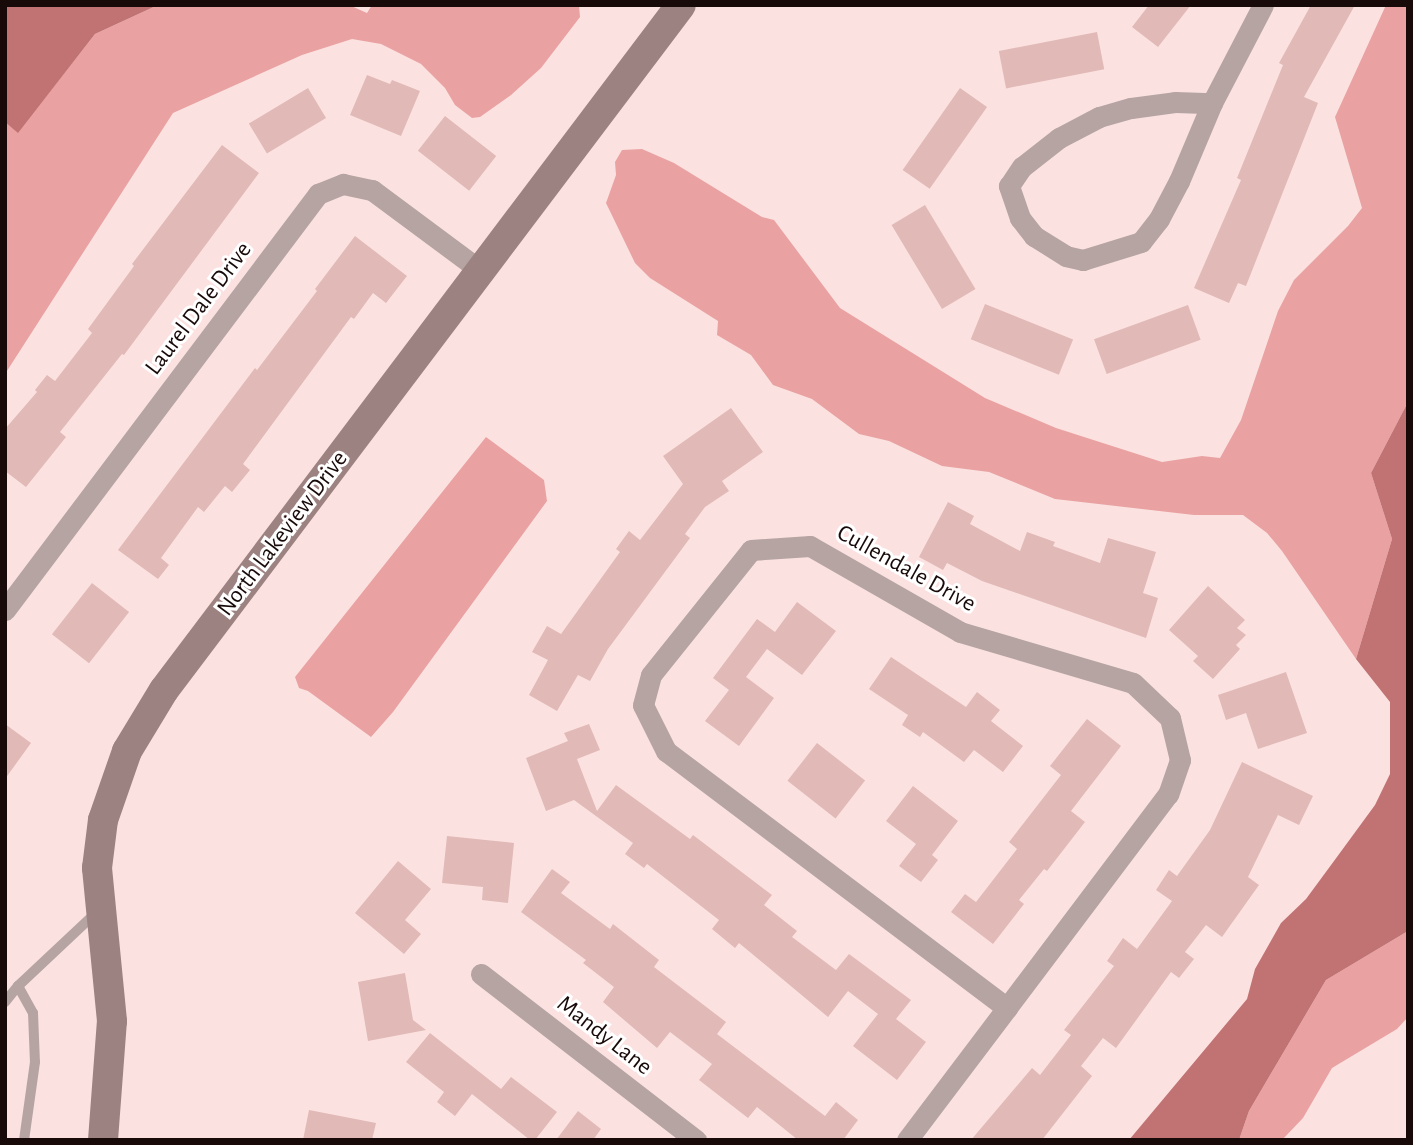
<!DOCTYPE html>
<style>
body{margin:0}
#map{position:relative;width:1413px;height:1145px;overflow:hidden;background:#fbe2e1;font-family:"Alegreya Sans",sans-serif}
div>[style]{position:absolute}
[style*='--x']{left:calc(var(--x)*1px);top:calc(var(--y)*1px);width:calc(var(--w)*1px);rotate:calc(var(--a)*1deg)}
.green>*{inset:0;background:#e9a2a1}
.water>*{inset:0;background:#c17373}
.building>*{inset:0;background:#e1b9b7;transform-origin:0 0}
.lane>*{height:10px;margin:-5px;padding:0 5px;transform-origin:5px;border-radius:5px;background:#b6a4a3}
.street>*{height:21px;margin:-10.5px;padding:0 10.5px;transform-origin:10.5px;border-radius:10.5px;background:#b6a4a3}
.secondary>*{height:30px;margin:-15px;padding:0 15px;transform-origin:15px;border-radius:15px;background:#9c8281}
span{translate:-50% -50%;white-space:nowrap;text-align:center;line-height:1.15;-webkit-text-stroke:6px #fff;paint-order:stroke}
.street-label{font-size:24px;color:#170a09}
.frame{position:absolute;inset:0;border:7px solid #170a09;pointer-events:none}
</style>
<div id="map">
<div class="green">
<div style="clip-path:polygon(158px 5px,349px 5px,367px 13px,372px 5px,579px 5px,580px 17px,541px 68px,511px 95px,480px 117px,472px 118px,455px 105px,445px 88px,421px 64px,381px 44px,352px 39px,302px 55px,173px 113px,5px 374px,5px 122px,18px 132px,95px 34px)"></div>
<div style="clip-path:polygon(1386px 5px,1408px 5px,1408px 402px,1371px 473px,1392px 539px,1356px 659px,1282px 551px,1267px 533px,1243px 515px,1194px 515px,1055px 499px,989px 472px,942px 466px,889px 441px,859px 434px,812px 399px,773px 385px,751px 355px,717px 335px,718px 321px,650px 278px,635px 263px,606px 203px,616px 175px,615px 162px,622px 150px,642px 149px,674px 163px,762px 217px,774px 220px,840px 308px,985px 398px,1056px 428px,1162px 462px,1202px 456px,1220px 458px,1241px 420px,1278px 311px,1294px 280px,1348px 226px,1362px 208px,1335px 117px)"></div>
<div style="clip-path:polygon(486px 437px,544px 480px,547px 501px,393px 712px,371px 737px,308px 691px,299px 688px,295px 677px)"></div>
<div style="clip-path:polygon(1408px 931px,1408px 1017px,1397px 1029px,1332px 1068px,1303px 1118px,1282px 1140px,1239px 1140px,1249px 1111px,1326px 980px)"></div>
</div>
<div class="water">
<div style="clip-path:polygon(5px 5px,158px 5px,95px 34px,18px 133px,5px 122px)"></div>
<div style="clip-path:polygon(1408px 402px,1408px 931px,1326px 980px,1249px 1111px,1239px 1140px,1129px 1140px,1247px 999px,1255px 969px,1281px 923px,1306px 899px,1334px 861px,1375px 805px,1390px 774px,1390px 702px,1356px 659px,1392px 539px,1371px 473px)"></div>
</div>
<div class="building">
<div style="clip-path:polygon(1149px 5px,1191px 5px,1158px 47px,1132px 27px)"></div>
<div style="clip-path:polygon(1311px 5px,1355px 5px,1304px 97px,1318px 103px,1246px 286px,1238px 283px,1229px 303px,1194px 288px,1241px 180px,1237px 178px,1283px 65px,1279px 63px)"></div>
<div style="left:1097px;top:32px;width:38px;height:100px;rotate:79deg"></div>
<div style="clip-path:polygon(367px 75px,390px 84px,392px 80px,420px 91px,401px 136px,350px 115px)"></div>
<div style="left:308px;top:88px;width:35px;height:69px;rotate:59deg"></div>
<div style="left:960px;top:88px;width:33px;height:100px;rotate:35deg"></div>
<div style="left:445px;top:116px;width:65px;height:44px;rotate:38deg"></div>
<div style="clip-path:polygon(222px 145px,259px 173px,124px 355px,122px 354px,60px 432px,66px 437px,26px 487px,5px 471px,5px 429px,37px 392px,35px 390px,47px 375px,55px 381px,92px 333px,88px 329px,134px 266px,132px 264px)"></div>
<div style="left:925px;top:205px;width:98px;height:39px;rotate:59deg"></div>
<div style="clip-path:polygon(355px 236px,407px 276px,386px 303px,373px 293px,354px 319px,351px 317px,243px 464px,250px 470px,232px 492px,225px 486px,204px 512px,198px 507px,161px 558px,169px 565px,158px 579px,118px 550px,255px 368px,257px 370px,317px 291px,315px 289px)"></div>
<div style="left:985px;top:304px;width:95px;height:38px;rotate:22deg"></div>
<div style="left:1188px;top:305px;width:37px;height:100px;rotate:70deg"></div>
<div style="clip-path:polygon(731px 408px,763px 452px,722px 481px,729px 491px,705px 507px,685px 534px,690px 538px,608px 649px,590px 681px,578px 675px,557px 711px,529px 695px,548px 660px,532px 652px,547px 626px,561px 634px,620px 552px,616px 549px,629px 531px,640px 540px,683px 484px,663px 456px)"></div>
<div style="clip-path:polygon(948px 502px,974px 516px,970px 524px,1020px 551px,1027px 532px,1055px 542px,1053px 546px,1100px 563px,1108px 538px,1156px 552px,1143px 593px,1158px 598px,1146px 638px,982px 581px,947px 563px,943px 570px,919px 557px)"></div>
<div style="left:92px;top:583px;width:47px;height:65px;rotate:38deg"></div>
<div style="clip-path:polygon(1208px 586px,1245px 620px,1237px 628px,1246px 635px,1236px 645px,1240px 649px,1213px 679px,1193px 661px,1198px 656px,1169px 630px)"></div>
<div style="clip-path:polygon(797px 602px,836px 631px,802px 675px,767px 649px,746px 677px,774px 698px,739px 746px,705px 721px,729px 690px,713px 678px,757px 619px,775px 632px)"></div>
<div style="clip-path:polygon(891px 657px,966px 707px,977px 692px,1000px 710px,991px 721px,1023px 746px,1003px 772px,974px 750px,964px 762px,923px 732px,920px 737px,902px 725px,908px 715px,869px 689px)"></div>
<div style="clip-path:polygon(1286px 672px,1307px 733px,1258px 749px,1246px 713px,1226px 720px,1218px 695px)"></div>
<div style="clip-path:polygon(1087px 719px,1121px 746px,1071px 811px,1085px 822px,1047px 871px,1044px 869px,1019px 900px,1024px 904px,993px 944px,951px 912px,965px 894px,976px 902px,1017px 849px,1009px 842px,1061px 775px,1050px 766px)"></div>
<div style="clip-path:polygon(5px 724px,31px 743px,5px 779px)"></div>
<div style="clip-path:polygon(589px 724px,600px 750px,577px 759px,597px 811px,616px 785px,690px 839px,693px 835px,772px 895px,764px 905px,797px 931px,792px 937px,836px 970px,849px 954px,911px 1000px,896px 1019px,926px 1042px,897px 1080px,853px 1046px,878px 1014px,848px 991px,828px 1017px,739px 943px,735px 948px,712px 929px,719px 920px,647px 864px,644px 868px,625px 854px,633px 843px,574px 800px,546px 811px,526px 758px,568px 741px,564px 733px)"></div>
<div style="left:817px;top:743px;width:61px;height:48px;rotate:38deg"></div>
<div style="clip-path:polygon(1242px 762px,1313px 796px,1299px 825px,1278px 815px,1248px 877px,1259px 885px,1222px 937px,1206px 925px,1185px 952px,1194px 959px,1179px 978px,1171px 972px,1116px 1048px,1103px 1038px,1081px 1066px,1092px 1076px,1042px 1140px,971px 1140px,1032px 1068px,1040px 1075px,1071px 1035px,1064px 1030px,1114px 966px,1107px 961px,1123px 938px,1137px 949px,1172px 901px,1156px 890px,1169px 870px,1177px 876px,1210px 830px)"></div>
<div style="clip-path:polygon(913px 786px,958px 821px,932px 855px,938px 860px,921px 882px,899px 866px,916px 844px,886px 821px)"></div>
<div style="clip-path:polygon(447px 836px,514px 843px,508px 903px,482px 900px,483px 887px,442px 883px)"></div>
<div style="clip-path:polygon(398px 861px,431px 889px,405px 920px,421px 934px,404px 954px,355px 913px)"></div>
<div style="clip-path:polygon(552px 869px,570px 882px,561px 893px,610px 929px,613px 924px,659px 960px,654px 967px,726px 1022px,717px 1034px,825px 1116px,836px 1102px,858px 1120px,843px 1140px,798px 1140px,757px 1107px,748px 1118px,699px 1080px,712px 1064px,670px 1032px,657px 1048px,603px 1002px,614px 987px,583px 963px,586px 960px,521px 912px)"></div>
<div style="clip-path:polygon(405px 973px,413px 1020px,426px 1030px,368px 1041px,358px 982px)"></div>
<div style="clip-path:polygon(430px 1033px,501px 1089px,511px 1077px,557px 1112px,535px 1140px,530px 1140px,472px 1094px,455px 1116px,437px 1102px,444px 1092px,406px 1062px)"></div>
<div style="clip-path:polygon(309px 1110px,376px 1123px,372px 1140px,303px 1140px)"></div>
<div style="clip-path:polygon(578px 1111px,601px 1129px,593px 1140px,556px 1140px)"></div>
</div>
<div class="lane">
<div style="--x:18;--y:986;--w:31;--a:61"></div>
<div style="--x:33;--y:1013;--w:49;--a:87.7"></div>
<div style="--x:35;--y:1062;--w:79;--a:98"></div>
<div style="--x:5;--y:1002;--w:21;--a:-51"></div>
<div style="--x:18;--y:986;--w:110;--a:-43.2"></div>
</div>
<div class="street">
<div style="--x:1175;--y:102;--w:37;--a:2"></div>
<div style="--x:1212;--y:103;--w:85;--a:112.9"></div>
<div style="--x:1179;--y:181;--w:43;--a:117.8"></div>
<div style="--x:1159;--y:219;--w:29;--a:128"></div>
<div style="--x:1141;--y:242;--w:61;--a:162.8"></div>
<div style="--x:1083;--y:260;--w:17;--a:-167"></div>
<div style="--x:1066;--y:256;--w:38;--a:-148"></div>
<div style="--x:1034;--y:236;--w:23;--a:-128"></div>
<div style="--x:1020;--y:218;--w:34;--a:-109"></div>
<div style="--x:1009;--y:186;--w:23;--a:-56"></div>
<div style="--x:1022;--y:167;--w:47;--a:-38.1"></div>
<div style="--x:1059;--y:138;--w:45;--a:-27.7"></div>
<div style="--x:1099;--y:117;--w:33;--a:-16"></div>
<div style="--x:1131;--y:108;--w:44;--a:-7.8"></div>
<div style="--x:1212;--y:103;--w:110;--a:-62.5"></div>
<div style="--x:810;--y:546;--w:173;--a:29.8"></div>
<div style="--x:960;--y:632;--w:180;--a:16.4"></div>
<div style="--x:1133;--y:683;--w:51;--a:43.4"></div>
<div style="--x:1170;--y:718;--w:43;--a:76.6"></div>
<div style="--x:1180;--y:760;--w:36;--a:109"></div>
<div style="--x:1168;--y:794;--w:268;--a:127"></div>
<div style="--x:1007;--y:1008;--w:427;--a:-143"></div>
<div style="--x:666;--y:751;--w:51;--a:-116.6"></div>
<div style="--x:643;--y:705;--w:31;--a:-75"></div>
<div style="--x:651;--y:675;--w:160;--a:-51.3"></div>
<div style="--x:751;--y:550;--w:59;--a:-3.9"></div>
<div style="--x:5;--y:610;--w:521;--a:-53.04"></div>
<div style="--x:318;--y:194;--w:27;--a:-22"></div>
<div style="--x:343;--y:184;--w:30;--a:12"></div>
<div style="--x:372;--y:190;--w:136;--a:36.6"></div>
<div style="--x:481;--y:974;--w:272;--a:37.7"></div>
<div style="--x:907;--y:1140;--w:166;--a:-52.9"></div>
</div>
<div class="secondary">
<div style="--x:103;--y:1140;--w:119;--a:-85.7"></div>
<div style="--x:112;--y:1021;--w:154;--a:-95.6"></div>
<div style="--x:97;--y:868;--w:48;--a:-82.9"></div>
<div style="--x:103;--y:820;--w:73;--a:-70.8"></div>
<div style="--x:127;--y:751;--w:71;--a:-58.8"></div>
<div style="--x:164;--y:690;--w:858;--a:-52.96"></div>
</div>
<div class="street-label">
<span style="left:199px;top:309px;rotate:-53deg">Laurel Dale Drive</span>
<span style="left:283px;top:534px;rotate:-53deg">North Lakeview Drive</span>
<span style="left:906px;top:569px;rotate:29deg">Cullendale Drive</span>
<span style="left:604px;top:1036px;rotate:38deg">Mandy Lane</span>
</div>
<div class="frame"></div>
</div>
